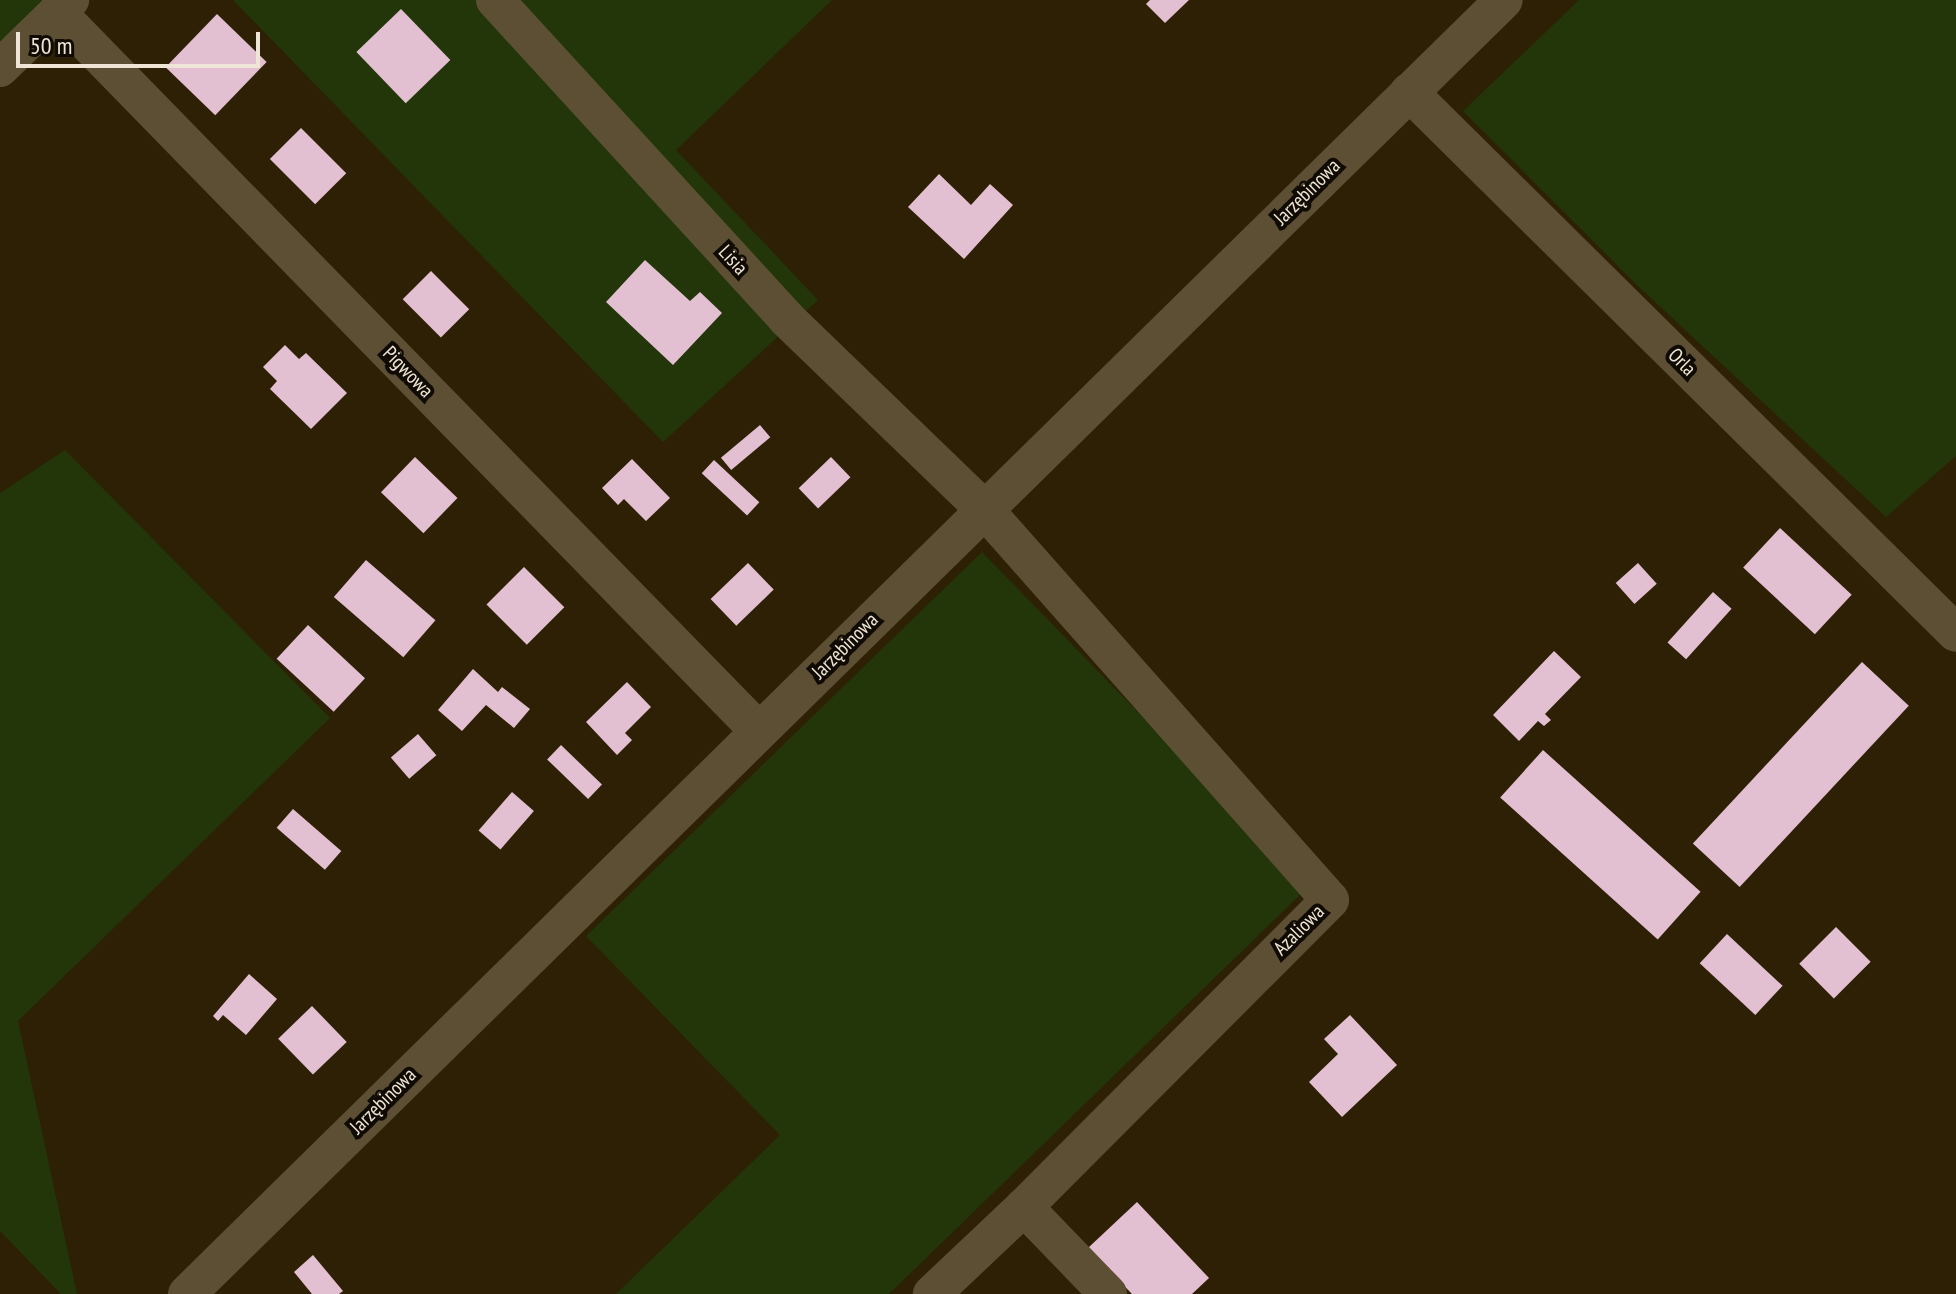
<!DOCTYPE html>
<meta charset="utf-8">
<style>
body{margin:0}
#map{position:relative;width:1956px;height:1294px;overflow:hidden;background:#2d2005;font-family:"PT Sans Narrow",sans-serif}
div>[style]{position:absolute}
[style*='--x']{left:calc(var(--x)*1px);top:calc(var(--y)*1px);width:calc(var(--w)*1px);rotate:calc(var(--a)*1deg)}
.green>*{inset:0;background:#23360a}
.building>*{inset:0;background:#e3c0d1;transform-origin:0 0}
.street>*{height:38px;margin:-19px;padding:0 19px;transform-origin:19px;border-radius:19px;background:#5d4f33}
span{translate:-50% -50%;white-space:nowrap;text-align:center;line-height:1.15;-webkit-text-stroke:8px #100b02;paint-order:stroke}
.street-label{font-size:20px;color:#eee5d6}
.scale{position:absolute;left:16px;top:32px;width:244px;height:36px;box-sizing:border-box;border:4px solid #eee5d6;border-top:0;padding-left:10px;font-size:24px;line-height:28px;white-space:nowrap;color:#eee5d6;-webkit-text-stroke:6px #100b02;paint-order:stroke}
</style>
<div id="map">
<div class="green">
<div style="clip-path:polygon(0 0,53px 0,0 48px)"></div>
<div style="clip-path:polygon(233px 0,832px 0,676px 150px,818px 300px,663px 442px)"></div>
<div style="clip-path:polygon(1579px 0,1956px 0,1956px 456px,1886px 517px,1639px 287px,1463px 111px)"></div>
<div style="clip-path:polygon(65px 450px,330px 718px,18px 1021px,77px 1294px,61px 1294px,0 1231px,0 493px)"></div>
<div style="clip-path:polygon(982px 552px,1308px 887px,889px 1294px,616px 1294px,780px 1135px,586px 936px)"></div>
</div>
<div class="building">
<div style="clip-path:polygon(1150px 0,1189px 0,1165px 23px,1146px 4px)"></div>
<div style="left:401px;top:9px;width:71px;height:62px;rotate:46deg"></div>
<div style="left:217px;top:14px;width:69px;height:74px;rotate:44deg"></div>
<div style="left:301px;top:128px;width:64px;height:44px;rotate:45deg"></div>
<div style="clip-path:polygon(939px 174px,971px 205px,990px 184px,1013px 205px,964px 259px,908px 207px)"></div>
<div style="clip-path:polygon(645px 260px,690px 301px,700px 292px,722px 313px,673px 365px,606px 302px)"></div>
<div style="left:431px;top:271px;width:54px;height:40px;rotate:45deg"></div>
<div style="clip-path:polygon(285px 345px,299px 359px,306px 353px,347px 393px,311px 429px,270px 389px,277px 381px,263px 367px)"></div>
<div style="left:760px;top:425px;width:16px;height:51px;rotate:50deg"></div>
<div style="left:415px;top:457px;width:59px;height:49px;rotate:44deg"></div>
<div style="left:831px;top:457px;width:28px;height:45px;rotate:46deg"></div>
<div style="clip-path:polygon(632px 459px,670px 498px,646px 521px,624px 499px,618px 505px,602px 488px)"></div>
<div style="left:714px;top:460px;width:62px;height:18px;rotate:43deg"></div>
<div style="left:1780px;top:528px;width:98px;height:54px;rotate:43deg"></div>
<div style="left:366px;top:560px;width:92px;height:49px;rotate:41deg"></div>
<div style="left:748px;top:563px;width:37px;height:52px;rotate:46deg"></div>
<div style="left:1638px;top:563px;width:28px;height:30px;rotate:48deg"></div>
<div style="left:524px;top:567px;width:57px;height:53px;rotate:45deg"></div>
<div style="left:1713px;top:592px;width:25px;height:68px;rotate:42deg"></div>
<div style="left:308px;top:625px;width:78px;height:46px;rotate:43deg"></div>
<div style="clip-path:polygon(1554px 651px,1581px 677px,1545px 714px,1551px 720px,1544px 726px,1538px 721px,1519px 741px,1493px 715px)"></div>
<div style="left:1862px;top:662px;width:64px;height:248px;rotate:43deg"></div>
<div style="clip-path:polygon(473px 669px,498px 692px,502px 687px,530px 709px,514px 728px,486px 705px,462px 731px,438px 710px)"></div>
<div style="clip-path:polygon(627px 682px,651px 707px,625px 733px,632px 740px,617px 755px,586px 722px)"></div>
<div style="left:418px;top:734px;width:28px;height:36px;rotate:49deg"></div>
<div style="left:561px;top:745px;width:57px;height:20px;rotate:44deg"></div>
<div style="left:1543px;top:750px;width:212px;height:64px;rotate:42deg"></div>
<div style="left:512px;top:792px;width:29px;height:51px;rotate:41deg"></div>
<div style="left:293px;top:809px;width:64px;height:25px;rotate:41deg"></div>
<div style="left:1836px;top:927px;width:49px;height:52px;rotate:45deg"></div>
<div style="left:1727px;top:934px;width:76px;height:40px;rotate:43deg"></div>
<div style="clip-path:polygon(249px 974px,277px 999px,246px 1035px,223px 1015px,218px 1021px,213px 1016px)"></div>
<div style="left:312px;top:1006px;width:50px;height:47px;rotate:46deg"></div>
<div style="clip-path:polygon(1350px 1015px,1397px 1065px,1342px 1117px,1309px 1082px,1338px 1054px,1324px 1039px)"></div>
<div style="clip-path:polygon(1137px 1202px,1209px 1278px,1192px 1294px,1132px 1294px,1088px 1248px)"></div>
<div style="clip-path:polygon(313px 1255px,343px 1291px,339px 1294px,312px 1294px,294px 1272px)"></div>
</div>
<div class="street">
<div style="--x:495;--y:0;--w:431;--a:47.5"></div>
<div style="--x:786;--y:318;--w:275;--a:44"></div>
<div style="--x:984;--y:509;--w:522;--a:48.49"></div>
<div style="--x:1330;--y:900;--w:433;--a:134.9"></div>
<div style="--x:1024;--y:1207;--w:127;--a:136.6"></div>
<div style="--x:57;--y:12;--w:1005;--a:45.69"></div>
<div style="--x:0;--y:68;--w:98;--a:-44.2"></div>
<div style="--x:1409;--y:92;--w:769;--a:44.68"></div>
<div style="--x:1024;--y:1207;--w:121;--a:46"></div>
<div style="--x:187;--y:1294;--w:1846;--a:-44.5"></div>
</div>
<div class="street-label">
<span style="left:1307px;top:192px;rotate:-45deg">Jarzębinowa</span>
<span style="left:733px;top:260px;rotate:47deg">Lisia</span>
<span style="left:1682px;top:362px;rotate:45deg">Orla</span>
<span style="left:408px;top:372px;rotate:46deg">Pigwowa</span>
<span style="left:845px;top:646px;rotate:-45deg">Jarzębinowa</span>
<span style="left:1299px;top:930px;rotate:-45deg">Azaliowa</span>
<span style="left:383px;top:1101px;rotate:-45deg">Jarzębinowa</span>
</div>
<div class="scale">50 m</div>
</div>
